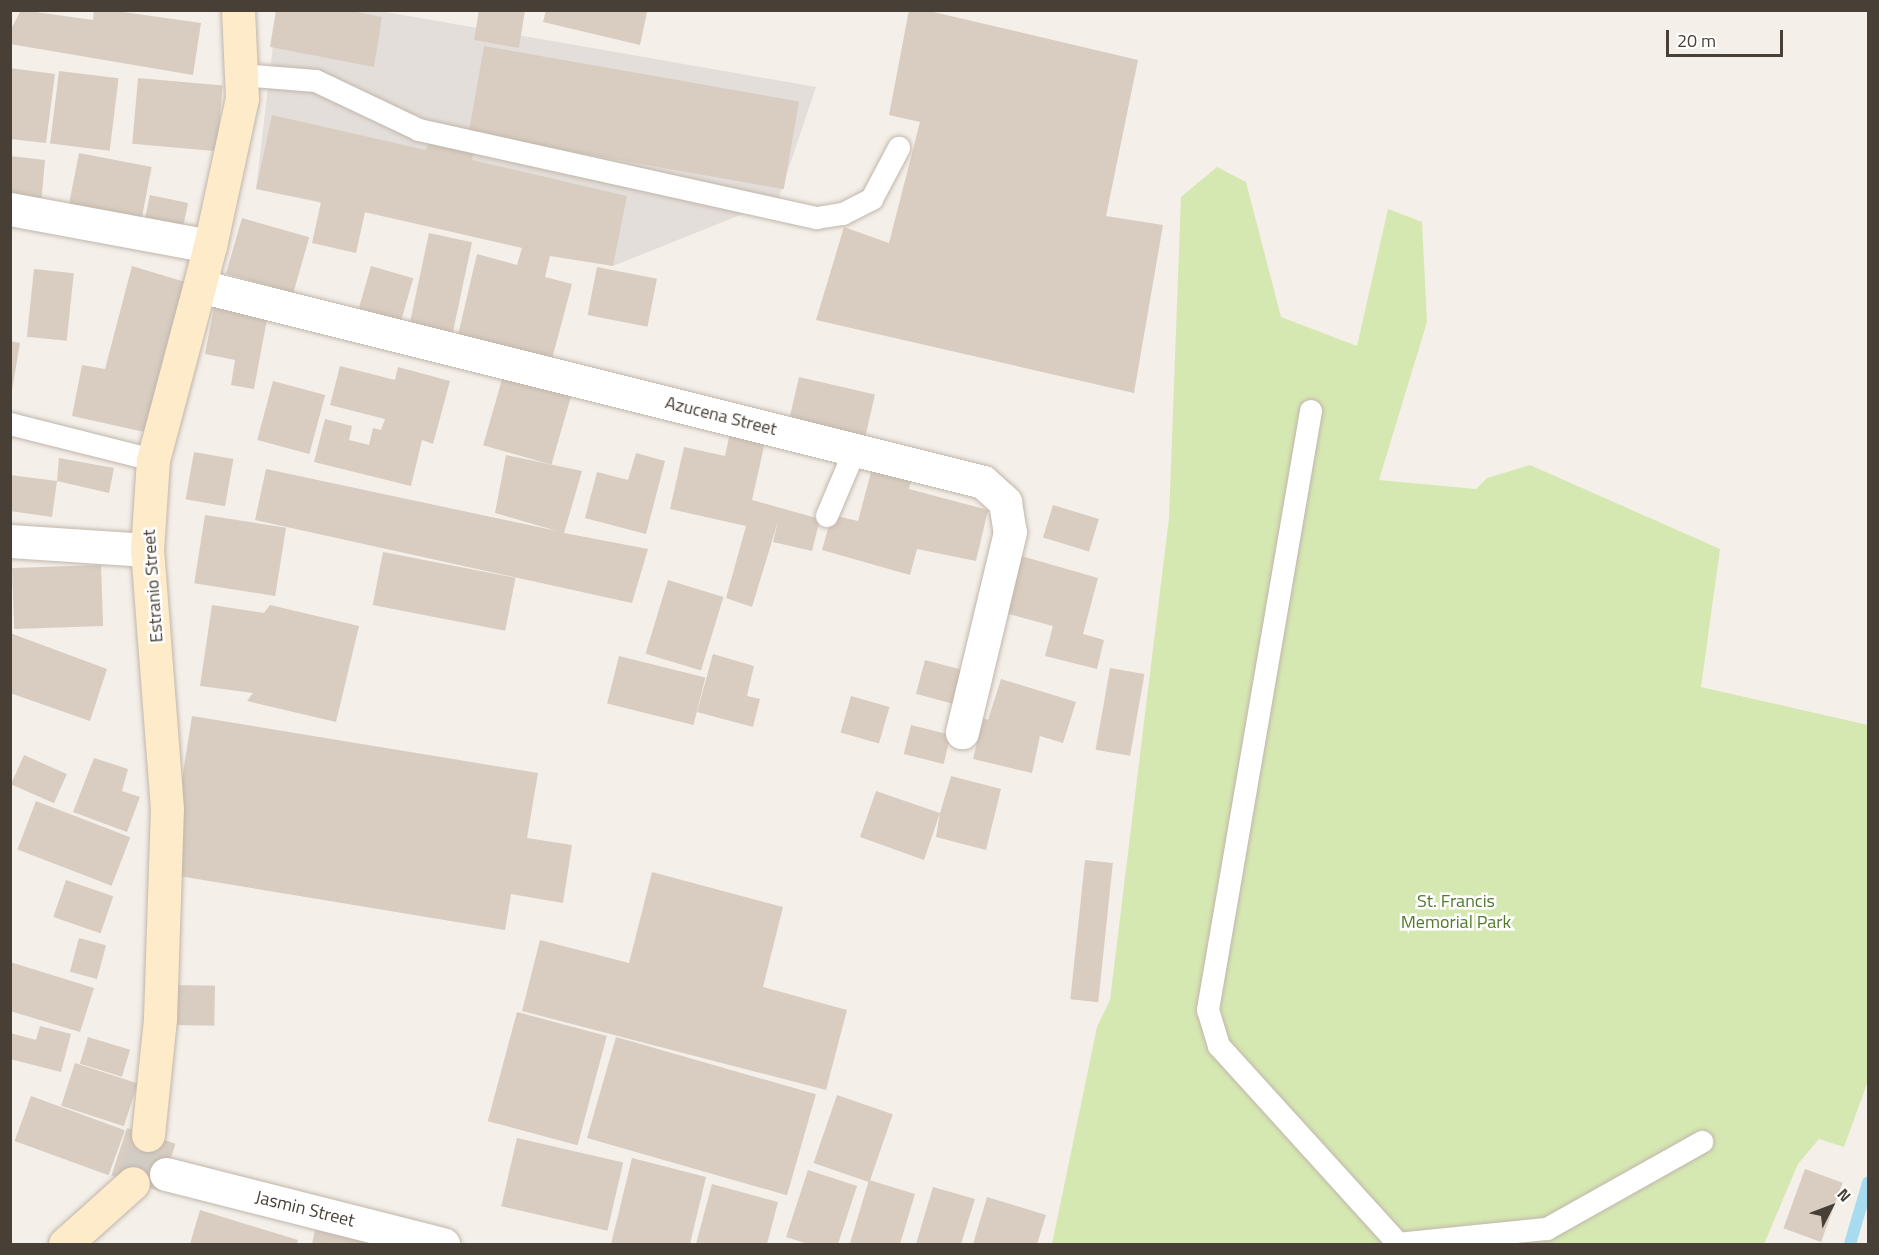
<!DOCTYPE html>
<style>
body{margin:0}
#map{position:relative;width:1879px;height:1255px;overflow:hidden;background:#f4efe9;font-family:"Titillium Web",sans-serif}
div>[style]{position:absolute}
[style*='--x']{left:calc(var(--x)*1px);top:calc(var(--y)*1px);width:calc(var(--w)*1px);rotate:calc(var(--a)*1deg)}
.industrial>*{inset:0;background:#e4deda}
.green>*{inset:0;background:#d6e8b2}
.stream>*{height:12px;margin:-6px;padding:0 6px;transform-origin:6px;border-radius:6px;background:#a6dbf0}
.building>*{inset:0;background:#d9cdc1;transform-origin:0 0}
.street-tunnel>*{height:33px;margin-top:-16.5px;transform-origin:0;background:repeating-linear-gradient(90deg,#d2ccc5 0 33px,transparent 0 49px)}
.secondary-tunnel>*{height:33px;margin-top:-16.5px;transform-origin:0;background:repeating-linear-gradient(90deg,#d2ccc5 0 33px,transparent 0 49px)}
.roads{filter:drop-shadow(0 0 2px #c0b6ab) drop-shadow(0 0 2px #c0b6ab)}
.lane>*{height:22px;margin:-11px;padding:0 11px;transform-origin:11px;border-radius:11px;background:#fff}
.street>*{height:33px;margin:-16.5px;padding:0 16.5px;transform-origin:16.5px;border-radius:16.5px;background:#fff}
.secondary>*{height:33px;margin:-16.5px;padding:0 16.5px;transform-origin:16.5px;border-radius:16.5px;background:#feebc9}
span{translate:-50% -50%;white-space:nowrap;text-align:center;line-height:1.15;-webkit-text-stroke:5px #fff;paint-order:stroke}
.street-label{font-size:18px;color:#483f37}
.park-label{font-size:18px;color:#527a2a}
.frame{position:absolute;inset:0;border:12px solid #483f37;pointer-events:none}
.north{position:absolute;left:1801px;top:1177px;width:60px;height:60px;-webkit-text-stroke:4px #fff;paint-order:stroke;rotate:48deg;font-size:16px;font-weight:700;line-height:24px;text-align:center;color:#483f37}
.north::after{content:'';display:block;margin:auto;width:21px;height:27px;background:#483f37;clip-path:polygon(50% 0,100% 100%,50% 72%,0 100%)}
.scale{position:absolute;left:1666px;top:30px;width:117px;height:27px;box-sizing:border-box;border:3px solid #483f37;border-top:0;padding-left:8px;font-size:18px;line-height:21px;white-space:nowrap;color:#483f37;-webkit-text-stroke:4px #fff;paint-order:stroke}
</style>
<div id="map">
<div class="industrial">
<div style="clip-path:polygon(277px 11px,380px 11px,816px 87px,778px 200px,613px 266px,256px 189px)"></div>
</div>
<div class="green">
<div style="clip-path:polygon(1217px 167px,1246px 182px,1281px 317px,1357px 346px,1388px 209px,1422px 222px,1427px 322px,1379px 480px,1476px 489px,1487px 478px,1530px 465px,1720px 549px,1701px 687px,1868px 725px,1868px 1081px,1844px 1147px,1819px 1139px,1798px 1164px,1764px 1244px,1052px 1244px,1097px 1027px,1110px 1000px,1169px 518px,1181px 197px)"></div>
</div>
<div class="stream">
<div style="--x:1850;--y:1244;--w:64;--a:-73.6"></div>
</div>
<div class="building">
<div style="clip-path:polygon(21px 10px,93px 20px,94px 10px,109px 10px,201px 23px,193px 75px,10px 44px,10px 31px)"></div>
<div style="clip-path:polygon(276px 10px,347px 10px,382px 17px,374px 67px,270px 47px)"></div>
<div style="clip-path:polygon(479px 10px,525px 10px,519px 48px,474px 40px)"></div>
<div style="clip-path:polygon(546px 10px,642px 10px,647px 12px,640px 45px,543px 22px)"></div>
<div style="clip-path:polygon(909px 10px,925px 10px,1138px 60px,1106px 216px,1163px 225px,1134px 393px,816px 320px,844px 227px,889px 243px,920px 122px,889px 115px)"></div>
<div style="left:484px;top:46px;width:320px;height:89px;rotate:10deg"></div>
<div style="clip-path:polygon(10px 68px,55px 74px,46px 143px,10px 139px)"></div>
<div style="left:59px;top:71px;width:60px;height:73px;rotate:7deg"></div>
<div style="left:138px;top:78px;width:85px;height:66px;rotate:5deg"></div>
<div style="clip-path:polygon(272px 115px,426px 150px,431px 138px,475px 147px,472px 160px,627px 196px,613px 266px,550px 256px,545px 277px,572px 284px,552px 359px,458px 335px,477px 254px,517px 265px,522px 248px,365px 212px,356px 253px,312px 243px,321px 202px,256px 189px)"></div>
<div style="left:79px;top:153px;width:74px;height:59px;rotate:11deg"></div>
<div style="clip-path:polygon(10px 156px,45px 160px,41px 205px,10px 202px)"></div>
<div style="left:150px;top:195px;width:39px;height:38px;rotate:12deg"></div>
<div style="left:242px;top:218px;width:70px;height:58px;rotate:16deg"></div>
<div style="left:429px;top:233px;width:44px;height:94px;rotate:12deg"></div>
<div style="clip-path:polygon(132px 266px,185px 282px,149px 433px,72px 416px,82px 365px,105px 369px)"></div>
<div style="left:371px;top:266px;width:44px;height:44px;rotate:16deg"></div>
<div style="left:597px;top:267px;width:61px;height:49px;rotate:11deg"></div>
<div style="left:34px;top:269px;width:40px;height:68px;rotate:6deg"></div>
<div style="clip-path:polygon(215px 303px,268px 314px,254px 389px,231px 385px,235px 360px,205px 354px)"></div>
<div style="clip-path:polygon(10px 341px,20px 343px,12px 390px,10px 390px)"></div>
<div style="clip-path:polygon(340px 366px,395px 380px,398px 367px,450px 381px,433px 444px,422px 440px,411px 486px,314px 462px,325px 419px,352px 426px,349px 440px,369px 445px,373px 428px,381px 430px,385px 419px,330px 405px)"></div>
<div style="left:503px;top:376px;width:71px;height:72px;rotate:16deg"></div>
<div style="left:799px;top:377px;width:78px;height:50px;rotate:13deg"></div>
<div style="left:273px;top:381px;width:54px;height:61px;rotate:15deg"></div>
<div style="clip-path:polygon(732px 424px,767px 433px,752px 500px,820px 519px,812px 551px,773px 542px,778px 521px,752px 607px,726px 598px,746px 526px,670px 509px,684px 447px,725px 456px)"></div>
<div style="left:194px;top:452px;width:40px;height:48px;rotate:10deg"></div>
<div style="clip-path:polygon(636px 453px,665px 461px,646px 534px,585px 518px,597px 472px,628px 480px)"></div>
<div style="clip-path:polygon(506px 455px,582px 471px,564px 533px,648px 549px,632px 603px,255px 520px,266px 469px,557px 531px,495px 513px)"></div>
<div style="clip-path:polygon(59px 458px,114px 468px,109px 493px,57px 481px,52px 517px,10px 511px,10px 475px,57px 481px)"></div>
<div style="clip-path:polygon(874px 461px,913px 472px,909px 489px,988px 510px,976px 561px,917px 549px,910px 575px,822px 550px,832px 515px,858px 521px)"></div>
<div style="left:1053px;top:505px;width:48px;height:34px;rotate:17deg"></div>
<div style="left:205px;top:515px;width:82px;height:69px;rotate:9deg"></div>
<div style="left:383px;top:552px;width:135px;height:54px;rotate:11deg"></div>
<div style="clip-path:polygon(1014px 554px,1098px 578px,1083px 634px,1104px 640px,1097px 669px,1045px 656px,1053px 626px,998px 611px)"></div>
<div style="left:101px;top:565px;width:61px;height:89px;rotate:88deg"></div>
<div style="left:668px;top:580px;width:58px;height:77px;rotate:17deg"></div>
<div style="clip-path:polygon(212px 605px,264px 613px,270px 605px,359px 626px,336px 722px,247px 701px,253px 693px,200px 686px)"></div>
<div style="clip-path:polygon(10px 633px,107px 669px,90px 721px,10px 693px)"></div>
<div style="clip-path:polygon(713px 654px,754px 666px,747px 696px,760px 699px,753px 727px,697px 712px)"></div>
<div style="left:619px;top:656px;width:89px;height:49px;rotate:14deg"></div>
<div style="left:925px;top:660px;width:39px;height:35px;rotate:15deg"></div>
<div style="left:1110px;top:668px;width:35px;height:83px;rotate:10deg"></div>
<div style="clip-path:polygon(1001px 679px,1076px 702px,1063px 743px,1040px 736px,1032px 773px,973px 759px,983px 718px,988px 720px)"></div>
<div style="left:851px;top:696px;width:40px;height:38px;rotate:16deg"></div>
<div style="clip-path:polygon(192px 716px,538px 773px,527px 838px,572px 845px,563px 903px,511px 894px,505px 930px,167px 874px)"></div>
<div style="left:911px;top:725px;width:41px;height:30px;rotate:14deg"></div>
<div style="left:24px;top:755px;width:47px;height:32px;rotate:24deg"></div>
<div style="clip-path:polygon(94px 758px,128px 769px,122px 791px,140px 797px,127px 832px,73px 812px)"></div>
<div style="clip-path:polygon(951px 776px,1001px 789px,986px 850px,936px 837px,940px 813px,924px 860px,860px 837px,876px 791px,940px 813px)"></div>
<div style="left:36px;top:801px;width:101px;height:52px;rotate:21deg"></div>
<div style="left:1085px;top:860px;width:28px;height:140px;rotate:6deg"></div>
<div style="clip-path:polygon(652px 872px,783px 907px,763px 987px,847px 1010px,826px 1090px,522px 1011px,540px 940px,629px 963px)"></div>
<div style="left:66px;top:880px;width:50px;height:39px;rotate:19deg"></div>
<div style="left:79px;top:938px;width:28px;height:35px;rotate:15deg"></div>
<div style="clip-path:polygon(10px 962px,94px 988px,80px 1032px,10px 1011px)"></div>
<div style="left:172px;top:985px;width:43px;height:40px;rotate:1deg"></div>
<div style="left:517px;top:1012px;width:93px;height:113px;rotate:15deg"></div>
<div style="clip-path:polygon(40px 1026px,71px 1034px,61px 1072px,10px 1059px,10px 1033px,36px 1040px)"></div>
<div style="left:88px;top:1037px;width:44px;height:28px;rotate:17deg"></div>
<div style="left:616px;top:1037px;width:208px;height:105px;rotate:16deg"></div>
<div style="left:75px;top:1063px;width:66px;height:45px;rotate:18deg"></div>
<div style="left:837px;top:1095px;width:59px;height:72px;rotate:19deg"></div>
<div style="left:31px;top:1096px;width:100px;height:48px;rotate:20deg"></div>
<div style="left:127px;top:1128px;width:51px;height:50px;rotate:18deg"></div>
<div style="left:517px;top:1138px;width:109px;height:70px;rotate:13deg"></div>
<div style="clip-path:polygon(632px 1158px,706px 1177px,690px 1244px,611px 1244px)"></div>
<div style="left:1805px;top:1169px;width:40px;height:63px;rotate:20deg"></div>
<div style="clip-path:polygon(808px 1170px,857px 1186px,838px 1244px,808px 1244px,786px 1237px)"></div>
<div style="clip-path:polygon(869px 1180px,915px 1194px,900px 1244px,850px 1243px)"></div>
<div style="clip-path:polygon(712px 1184px,778px 1202px,767px 1244px,696px 1244px)"></div>
<div style="clip-path:polygon(933px 1187px,975px 1199px,961px 1244px,916px 1244px)"></div>
<div style="clip-path:polygon(987px 1197px,1046px 1215px,1037px 1244px,973px 1244px)"></div>
<div style="clip-path:polygon(200px 1210px,298px 1240px,297px 1244px,190px 1244px)"></div>
<div style="clip-path:polygon(315px 1230px,376px 1244px,312px 1244px)"></div>
</div>
<div class="street-tunnel">
<div style="--x:140;--y:1164;--w:28;--a:21"></div>
</div>
<div class="secondary-tunnel">
<div style="--x:133;--y:1183;--w:50;--a:-72.6"></div>
</div>
<div class="roads">
<div class="lane">
<div style="--x:241;--y:75;--w:75;--a:4.6"></div>
<div style="--x:316;--y:81;--w:114;--a:25.4"></div>
<div style="--x:419;--y:130;--w:408;--a:12.5"></div>
<div style="--x:817;--y:218;--w:26;--a:-9"></div>
<div style="--x:843;--y:214;--w:33;--a:-27"></div>
<div style="--x:872;--y:199;--w:58;--a:-62.1"></div>
<div style="--x:1311;--y:411;--w:608;--a:99.76"></div>
<div style="--x:1208;--y:1010;--w:38;--a:73"></div>
<div style="--x:1219;--y:1046;--w:265;--a:47.8"></div>
<div style="--x:10;--y:424;--w:147;--a:14.1"></div>
<div style="--x:827;--y:516;--w:72;--a:-67"></div>
<div style="--x:1396;--y:1244;--w:152;--a:-5.7"></div>
<div style="--x:1547;--y:1229;--w:178;--a:-29.3"></div>
</div>
<div class="street">
<div style="--x:10;--y:209;--w:203;--a:10.5"></div>
<div style="--x:200;--y:286;--w:807;--a:14.05"></div>
<div style="--x:983;--y:482;--w:30;--a:42"></div>
<div style="--x:1005;--y:502;--w:30;--a:81"></div>
<div style="--x:1010;--y:532;--w:206;--a:103.5"></div>
<div style="--x:10;--y:541;--w:137;--a:3.8"></div>
<div style="--x:166;--y:1174;--w:286;--a:14.2"></div>
</div>
<div class="secondary">
<div style="--x:148;--y:1135;--w:118;--a:-84.1"></div>
<div style="--x:160;--y:1018;--w:209;--a:-88.1"></div>
<div style="--x:167;--y:809;--w:260;--a:-94.4"></div>
<div style="--x:147;--y:550;--w:90;--a:-86.2"></div>
<div style="--x:153;--y:460;--w:221;--a:-75.1"></div>
<div style="--x:210;--y:246;--w:151;--a:-77.8"></div>
<div style="--x:242;--y:98;--w:88;--a:-92.6"></div>
<div style="--x:65;--y:1244;--w:91;--a:-41.9"></div>
</div>
</div>
<div class="street-label">
<span style="left:721px;top:416px;rotate:14deg">Azucena Street</span>
<span style="left:153px;top:586px;rotate:-94deg">Estranio Street</span>
<span style="left:305px;top:1209px;rotate:14deg">Jasmin Street</span>
</div>
<div class="park-label">
<span style="left:1456px;top:912px">St. Francis<br>Memorial Park</span>
</div>
<div class="frame"></div>
<div class="north">N</div>
<div class="scale">20 m</div>
</div>
